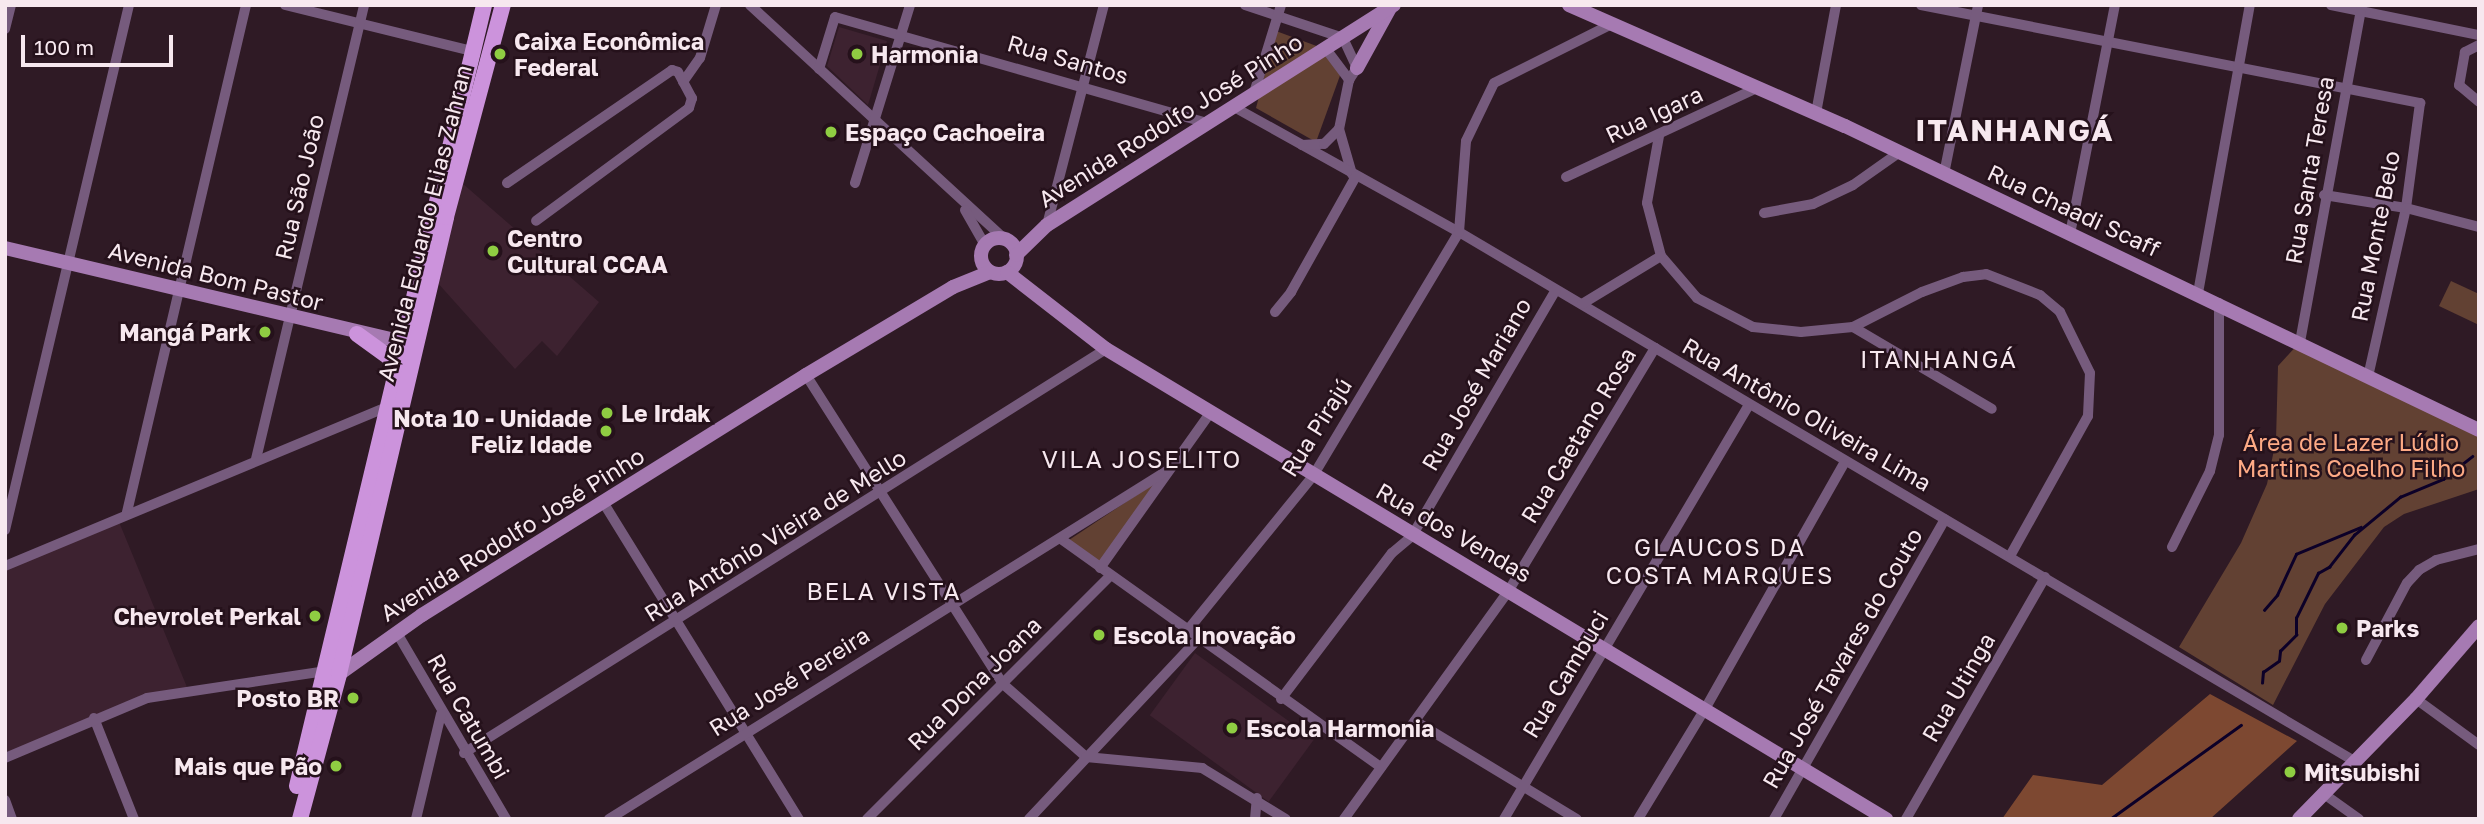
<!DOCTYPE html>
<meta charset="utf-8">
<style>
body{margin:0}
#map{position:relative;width:2484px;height:824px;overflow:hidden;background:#2f1a25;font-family:"Golos Text",sans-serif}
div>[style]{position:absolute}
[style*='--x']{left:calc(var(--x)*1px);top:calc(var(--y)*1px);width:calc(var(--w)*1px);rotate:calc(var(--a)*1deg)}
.built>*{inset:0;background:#3d2230;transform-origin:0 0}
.green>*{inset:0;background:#624133}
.forest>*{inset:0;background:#7d4831}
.stream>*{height:2.5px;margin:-1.25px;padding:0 1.25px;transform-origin:1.25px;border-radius:1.25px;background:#0c0028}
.street>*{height:10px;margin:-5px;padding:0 5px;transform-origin:5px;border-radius:5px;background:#765b7d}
.secondary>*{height:14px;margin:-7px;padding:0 7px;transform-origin:7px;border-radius:7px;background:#a67ab2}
.secondary>.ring{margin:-7px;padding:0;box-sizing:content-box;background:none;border:14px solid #a67ab2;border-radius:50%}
.primary>*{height:16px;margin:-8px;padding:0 8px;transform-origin:8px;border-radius:8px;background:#cc93dc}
.dots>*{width:19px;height:19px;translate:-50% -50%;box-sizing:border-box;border:4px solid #25111b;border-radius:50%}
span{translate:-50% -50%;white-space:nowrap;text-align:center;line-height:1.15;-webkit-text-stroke:5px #25111b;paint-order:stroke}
.poi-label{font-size:23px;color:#f7e8ef;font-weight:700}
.left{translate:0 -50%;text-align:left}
.right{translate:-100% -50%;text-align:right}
.street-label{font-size:23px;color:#f7e8ef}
.park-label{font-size:23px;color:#fdaa85}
.neighbourhood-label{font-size:24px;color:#f7e8ef;letter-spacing:2px}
.district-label{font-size:30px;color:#f7e8ef;font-weight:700;letter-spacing:2px}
.frame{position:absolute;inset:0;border:7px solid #f7e8ef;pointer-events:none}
.scale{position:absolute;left:21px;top:35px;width:152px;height:32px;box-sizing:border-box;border:4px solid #f7e8ef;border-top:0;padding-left:9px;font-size:21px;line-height:24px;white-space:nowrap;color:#f7e8ef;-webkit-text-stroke:5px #25111b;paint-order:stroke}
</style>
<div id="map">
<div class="built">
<div style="clip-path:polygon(839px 27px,887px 41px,868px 105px,827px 66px)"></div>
<div style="clip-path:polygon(462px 183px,599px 302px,557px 356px,542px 341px,515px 369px,436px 281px)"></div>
<div style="clip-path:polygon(117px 517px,189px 692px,147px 698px,5px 758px,5px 566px)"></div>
<div style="left:1195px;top:653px;width:147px;height:77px;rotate:36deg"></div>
</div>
<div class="green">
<div style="clip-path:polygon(1276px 31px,1322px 48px,1342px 70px,1316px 142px,1256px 108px)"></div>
<div style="clip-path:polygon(2451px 281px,2479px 294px,2479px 325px,2439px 306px)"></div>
<div style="clip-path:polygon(2300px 342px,2479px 430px,2479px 489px,2404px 514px,2384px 527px,2325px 604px,2273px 705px,2179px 647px,2241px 543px,2267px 484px,2276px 440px,2278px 366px)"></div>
<div style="clip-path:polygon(1159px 480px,1098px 564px,1069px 540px)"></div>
</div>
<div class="forest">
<div style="clip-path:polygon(2210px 694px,2297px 741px,2210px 819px,2002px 819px,2033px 775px,2102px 785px)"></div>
</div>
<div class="stream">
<div style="--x:2264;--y:610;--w:20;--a:-49"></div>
<div style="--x:2277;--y:595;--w:45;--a:-65.1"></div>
<div style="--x:2296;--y:554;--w:70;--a:-22.6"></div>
<div style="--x:2262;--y:683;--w:11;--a:-85"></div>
<div style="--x:2263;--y:672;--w:19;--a:-35"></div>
<div style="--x:2279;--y:661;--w:10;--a:-84"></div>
<div style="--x:2280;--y:651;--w:23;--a:-45"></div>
<div style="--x:2296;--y:635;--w:17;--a:-90"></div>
<div style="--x:2296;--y:618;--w:50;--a:-63.9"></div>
<div style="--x:2318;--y:573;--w:13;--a:-29"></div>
<div style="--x:2329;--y:567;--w:41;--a:-52"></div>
<div style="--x:2354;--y:535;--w:60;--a:-39.6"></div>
<div style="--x:2400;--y:497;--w:47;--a:-22.7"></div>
<div style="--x:2443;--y:479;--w:37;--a:-38"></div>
<div style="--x:2110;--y:819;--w:161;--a:-35.7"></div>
</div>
<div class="street">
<div style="--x:285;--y:5;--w:193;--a:13.8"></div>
<div style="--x:750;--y:5;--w:348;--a:42.6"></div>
<div style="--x:1245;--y:5;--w:103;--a:18.6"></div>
<div style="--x:1343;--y:38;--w:33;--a:65"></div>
<div style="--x:1357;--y:68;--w:14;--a:124"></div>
<div style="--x:1349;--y:80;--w:50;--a:101.5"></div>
<div style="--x:1339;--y:129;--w:47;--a:73.9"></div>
<div style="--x:1921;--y:5;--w:509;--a:11.11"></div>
<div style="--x:2420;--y:103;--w:106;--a:97.6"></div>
<div style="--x:2406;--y:208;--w:172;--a:102.7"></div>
<div style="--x:2331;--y:5;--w:151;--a:11.5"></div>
<div style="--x:5;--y:29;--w:25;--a:-76"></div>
<div style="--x:2479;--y:45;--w:16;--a:153"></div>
<div style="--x:2465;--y:52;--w:34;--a:100"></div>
<div style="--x:2459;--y:85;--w:26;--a:40"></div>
<div style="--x:1326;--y:49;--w:39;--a:53"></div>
<div style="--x:819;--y:69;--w:54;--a:-72.9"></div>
<div style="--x:835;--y:17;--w:387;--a:15.9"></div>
<div style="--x:683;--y:82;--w:29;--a:-55"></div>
<div style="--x:700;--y:58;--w:55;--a:-73.2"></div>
<div style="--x:1254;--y:93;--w:92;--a:-72.9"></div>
<div style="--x:1234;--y:107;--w:257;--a:29.1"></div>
<div style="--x:1459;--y:232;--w:1042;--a:30.58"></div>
<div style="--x:1816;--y:113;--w:110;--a:-79.5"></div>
<div style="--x:1659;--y:136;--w:68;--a:100.2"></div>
<div style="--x:1647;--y:203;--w:55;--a:75.2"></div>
<div style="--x:1661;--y:256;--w:55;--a:49.4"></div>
<div style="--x:1697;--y:298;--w:63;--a:27.4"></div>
<div style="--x:1753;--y:327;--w:48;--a:5.9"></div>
<div style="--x:1801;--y:332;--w:52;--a:-5.5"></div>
<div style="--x:1853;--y:327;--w:77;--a:-26.9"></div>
<div style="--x:1922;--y:292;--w:44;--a:-20.1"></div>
<div style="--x:1963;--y:277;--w:23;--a:-7"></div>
<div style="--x:1986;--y:274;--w:58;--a:21.3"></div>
<div style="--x:2040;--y:295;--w:26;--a:40"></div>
<div style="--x:2060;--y:312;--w:68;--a:63.8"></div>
<div style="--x:2090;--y:373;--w:43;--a:92.7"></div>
<div style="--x:2088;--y:416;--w:160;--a:119.1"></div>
<div style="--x:1302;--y:145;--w:22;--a:-3"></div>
<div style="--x:1324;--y:144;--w:21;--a:-45"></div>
<div style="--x:1944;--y:174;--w:172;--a:-78.6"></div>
<div style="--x:1566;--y:177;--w:213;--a:-25"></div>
<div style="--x:507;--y:183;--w:200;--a:-34.4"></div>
<div style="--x:672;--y:70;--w:6;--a:18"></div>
<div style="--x:678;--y:72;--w:30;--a:62"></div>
<div style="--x:692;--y:98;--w:10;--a:107"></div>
<div style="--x:689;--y:108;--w:190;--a:143.6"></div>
<div style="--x:855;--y:183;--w:186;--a:-72.8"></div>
<div style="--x:2324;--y:195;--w:83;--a:9"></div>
<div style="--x:2406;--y:208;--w:75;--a:14.6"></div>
<div style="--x:965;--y:210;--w:40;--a:60.3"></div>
<div style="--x:1764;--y:213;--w:50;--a:-10.4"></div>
<div style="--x:1813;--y:204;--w:44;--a:-25.4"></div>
<div style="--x:1853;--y:185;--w:54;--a:-35.2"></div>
<div style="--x:1047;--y:225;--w:227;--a:-75.5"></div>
<div style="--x:2070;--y:234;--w:233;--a:-78.9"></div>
<div style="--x:2198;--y:293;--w:293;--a:-79.8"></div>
<div style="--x:1582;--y:304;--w:92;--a:-31.3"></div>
<div style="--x:1275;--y:312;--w:26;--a:-51"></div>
<div style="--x:1291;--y:292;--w:133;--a:-60.7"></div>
<div style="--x:1853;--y:327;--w:161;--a:30.5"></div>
<div style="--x:2300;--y:342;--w:343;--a:-79.6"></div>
<div style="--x:806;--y:375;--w:366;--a:57.5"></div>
<div style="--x:1003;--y:684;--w:111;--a:41.3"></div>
<div style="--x:1086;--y:757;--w:117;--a:5.4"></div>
<div style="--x:1202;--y:768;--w:98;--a:31.3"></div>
<div style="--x:256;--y:459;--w:467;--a:-76.6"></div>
<div style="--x:603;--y:502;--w:373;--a:58.3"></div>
<div style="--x:127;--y:512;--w:521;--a:-76.79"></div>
<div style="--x:5;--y:530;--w:539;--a:-76.71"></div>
<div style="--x:1061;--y:539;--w:393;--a:35.5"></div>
<div style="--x:2172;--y:547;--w:85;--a:-63.4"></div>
<div style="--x:2210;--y:471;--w:37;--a:-76"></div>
<div style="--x:2219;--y:435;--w:132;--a:-90"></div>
<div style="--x:5;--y:566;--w:414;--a:-22.6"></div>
<div style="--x:1100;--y:568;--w:190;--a:-54.6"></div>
<div style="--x:1187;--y:631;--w:200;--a:-50.9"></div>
<div style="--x:1313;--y:476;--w:284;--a:-59.1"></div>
<div style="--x:1459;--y:232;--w:91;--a:-85.6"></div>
<div style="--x:1466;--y:141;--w:64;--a:-64.2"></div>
<div style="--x:1494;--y:83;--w:130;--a:-26.6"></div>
<div style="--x:397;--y:633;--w:216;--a:59.6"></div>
<div style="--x:2366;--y:660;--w:87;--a:-62"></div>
<div style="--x:2407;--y:583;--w:18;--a:-47"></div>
<div style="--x:2419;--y:570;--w:20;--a:-30"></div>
<div style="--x:2436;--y:560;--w:44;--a:-14.3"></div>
<div style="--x:1281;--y:699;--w:183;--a:-52.8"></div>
<div style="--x:1392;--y:553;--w:26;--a:-40"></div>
<div style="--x:1412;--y:536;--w:285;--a:-59.7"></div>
<div style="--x:2416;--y:699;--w:78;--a:36.1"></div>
<div style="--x:94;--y:718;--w:109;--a:68.4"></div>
<div style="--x:1415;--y:721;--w:189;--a:31.2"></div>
<div style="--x:464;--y:753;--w:759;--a:-32.18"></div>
<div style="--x:5;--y:758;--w:154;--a:-22.9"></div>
<div style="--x:147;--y:698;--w:180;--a:-8.6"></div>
<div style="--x:2324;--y:794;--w:43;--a:35.5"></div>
<div style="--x:5;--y:800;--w:20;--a:70"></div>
<div style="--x:416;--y:819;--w:108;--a:-76.6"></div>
<div style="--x:609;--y:819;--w:661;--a:-31.96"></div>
<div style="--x:867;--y:819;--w:344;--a:-45"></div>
<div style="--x:1029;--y:819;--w:247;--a:-46.8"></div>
<div style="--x:1255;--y:819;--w:21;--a:-85"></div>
<div style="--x:1344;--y:819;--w:282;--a:-54.2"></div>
<div style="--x:1509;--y:590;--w:283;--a:-58.9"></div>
<div style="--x:1504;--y:819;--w:480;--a:-59.4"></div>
<div style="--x:1638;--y:819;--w:129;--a:-58.7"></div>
<div style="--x:1705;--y:709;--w:283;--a:-60.5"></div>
<div style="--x:1774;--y:819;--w:345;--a:-60.3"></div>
<div style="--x:1906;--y:819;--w:279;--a:-60.1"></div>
</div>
<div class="secondary">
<div style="--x:1569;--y:5;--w:301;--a:23.7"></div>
<div style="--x:1845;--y:126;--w:703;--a:25.62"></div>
<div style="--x:1357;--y:68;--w:68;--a:-61.2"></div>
<div class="ring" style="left:981px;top:238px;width:22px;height:22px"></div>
<div style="--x:5;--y:248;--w:418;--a:13.3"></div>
<div style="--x:1016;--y:255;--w:43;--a:-44.1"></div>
<div style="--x:1047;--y:225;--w:411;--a:-32.4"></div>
<div style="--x:1007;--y:272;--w:125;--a:37.9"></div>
<div style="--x:1106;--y:349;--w:911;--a:31.07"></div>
<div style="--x:336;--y:669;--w:6;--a:59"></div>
<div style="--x:339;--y:674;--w:102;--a:-35.4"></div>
<div style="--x:422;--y:615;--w:453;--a:-32"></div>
<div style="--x:806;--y:375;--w:171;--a:-30.9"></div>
<div style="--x:953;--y:287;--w:40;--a:-22"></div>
<div style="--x:2299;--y:819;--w:168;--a:-45.7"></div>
<div style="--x:2416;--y:699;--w:96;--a:-49.2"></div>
</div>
<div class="primary">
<div style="--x:357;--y:334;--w:49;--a:35.9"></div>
<div style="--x:297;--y:786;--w:803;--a:-76.53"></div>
<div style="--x:300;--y:819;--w:150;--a:-74.9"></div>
<div style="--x:339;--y:674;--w:469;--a:-76.8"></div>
<div style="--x:446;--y:217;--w:220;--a:-75"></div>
</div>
<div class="dots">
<div style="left:500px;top:54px;background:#8fcd42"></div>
<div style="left:857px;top:54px;background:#8fcd42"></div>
<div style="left:831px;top:132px;background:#8fcd42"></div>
<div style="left:493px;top:251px;background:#8fcd42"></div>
<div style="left:265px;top:332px;background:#8fcd42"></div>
<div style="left:607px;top:413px;background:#8fcd42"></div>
<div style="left:606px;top:431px;background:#8fcd42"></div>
<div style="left:315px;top:616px;background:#8fcd42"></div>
<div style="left:2342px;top:628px;background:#8fcd42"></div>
<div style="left:1099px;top:635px;background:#8fcd42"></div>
<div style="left:353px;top:698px;background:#8fcd42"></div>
<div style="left:1232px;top:728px;background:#8fcd42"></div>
<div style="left:336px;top:766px;background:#8fcd42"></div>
<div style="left:2290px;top:772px;background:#8fcd42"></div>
</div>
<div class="poi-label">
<span class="left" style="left:514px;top:54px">Caixa Econômica<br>Federal</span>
<span class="left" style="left:871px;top:54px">Harmonia</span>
<span class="left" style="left:845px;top:132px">Espaço Cachoeira</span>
<span class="left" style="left:507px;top:251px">Centro<br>Cultural CCAA</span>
<span class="right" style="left:251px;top:332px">Mangá Park</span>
<span class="left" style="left:621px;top:413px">Le Irdak</span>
<span class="right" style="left:592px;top:431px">Nota 10 - Unidade<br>Feliz Idade</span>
<span class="right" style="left:301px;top:616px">Chevrolet Perkal</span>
<span class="left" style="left:2356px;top:628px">Parks</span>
<span class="left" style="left:1113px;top:635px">Escola Inovação</span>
<span class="right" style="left:339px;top:698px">Posto BR</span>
<span class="left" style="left:1246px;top:728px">Escola Harmonia</span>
<span class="right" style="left:322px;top:766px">Mais que Pão</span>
<span class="left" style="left:2304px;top:772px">Mitsubishi</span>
</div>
<div class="street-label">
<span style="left:1068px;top:59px;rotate:16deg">Rua Santos</span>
<span style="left:1654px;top:114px;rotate:-25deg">Rua Igara</span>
<span style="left:1170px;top:120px;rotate:-32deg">Avenida Rodolfo José Pinho</span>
<span style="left:2309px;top:170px;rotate:-80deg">Rua Santa Teresa</span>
<span style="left:299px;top:187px;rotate:-77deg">Rua São João</span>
<span style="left:2074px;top:210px;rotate:25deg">Rua Chaadi Scaff</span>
<span style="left:424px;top:223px;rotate:-76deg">Avenida Eduardo Elias Zahran</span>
<span style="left:2375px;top:236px;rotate:-79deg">Rua Monte Belo</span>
<span style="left:216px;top:276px;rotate:14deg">Avenida Bom Pastor</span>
<span style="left:1476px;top:384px;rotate:-60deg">Rua José Mariano</span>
<span style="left:1807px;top:414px;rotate:30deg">Rua Antônio Oliveira Lima</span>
<span style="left:1316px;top:427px;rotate:-58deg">Rua Pirajú</span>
<span style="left:1578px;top:435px;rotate:-59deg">Rua Caetano Rosa</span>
<span style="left:1454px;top:532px;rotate:30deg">Rua dos Vendas</span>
<span style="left:512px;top:534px;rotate:-32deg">Avenida Rodolfo José Pinho</span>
<span style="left:775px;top:535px;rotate:-32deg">Rua Antônio Vieira de Mello</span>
<span style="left:1842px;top:658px;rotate:-60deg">Rua José Tavares do Couto</span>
<span style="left:1565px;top:674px;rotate:-59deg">Rua Cambuci</span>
<span style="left:789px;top:681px;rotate:-32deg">Rua José Pereira</span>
<span style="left:974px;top:683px;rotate:-45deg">Rua Dona Joana</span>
<span style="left:1958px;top:687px;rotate:-60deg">Rua Utinga</span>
<span style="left:469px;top:716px;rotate:60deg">Rua Catumbi</span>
</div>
<div class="park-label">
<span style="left:2351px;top:455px">Área de Lazer Lúdio<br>Martins Coelho Filho</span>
</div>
<div class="neighbourhood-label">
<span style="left:1939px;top:359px">ITANHANGÁ</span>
<span style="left:1142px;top:459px">VILA JOSELITO</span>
<span style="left:1720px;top:561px">GLAUCOS DA<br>COSTA MARQUES</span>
<span style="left:884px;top:591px">BELA VISTA</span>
</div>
<div class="district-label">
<span style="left:2015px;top:130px">ITANHANGÁ</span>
</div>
<div class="frame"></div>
<div class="scale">100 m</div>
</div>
